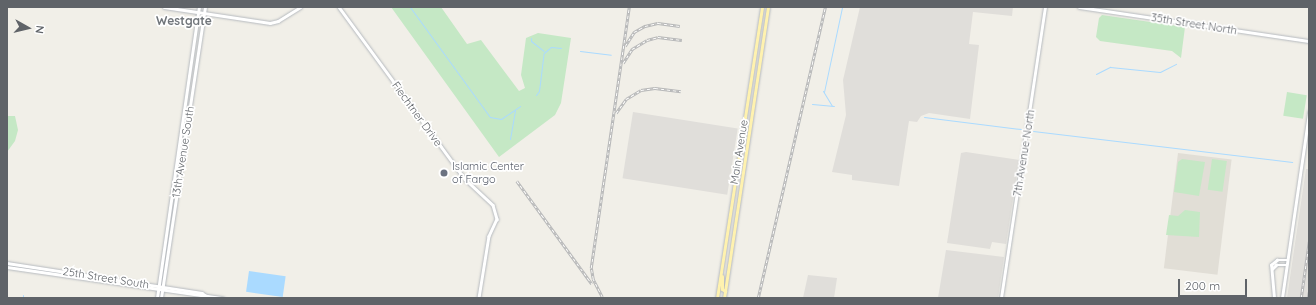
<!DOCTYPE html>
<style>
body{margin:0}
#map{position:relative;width:1316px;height:305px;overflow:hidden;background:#f1efe8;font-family:Quicksand,sans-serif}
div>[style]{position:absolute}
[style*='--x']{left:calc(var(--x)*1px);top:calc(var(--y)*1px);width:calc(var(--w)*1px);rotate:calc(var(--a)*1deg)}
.industrial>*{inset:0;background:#e0deda;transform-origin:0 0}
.education>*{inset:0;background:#e1ded6;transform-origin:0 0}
.green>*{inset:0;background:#c5e8c5;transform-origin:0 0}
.water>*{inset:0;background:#aadaff;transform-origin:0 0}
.stream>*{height:1px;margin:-0.5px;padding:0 0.5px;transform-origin:0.5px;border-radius:0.5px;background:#aadaff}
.roads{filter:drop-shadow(0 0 1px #b6babf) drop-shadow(0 0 1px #b6babf)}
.secondary>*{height:2.5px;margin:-1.25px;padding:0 1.25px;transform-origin:1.25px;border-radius:1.25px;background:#fff}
.primary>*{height:3px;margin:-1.5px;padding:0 1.5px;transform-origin:1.5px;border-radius:1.5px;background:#fff2af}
.rail>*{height:2.5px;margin-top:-1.25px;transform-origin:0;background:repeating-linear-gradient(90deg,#fff 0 3px,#b6b7b8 0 6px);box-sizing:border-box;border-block:1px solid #b6b7b8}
.dots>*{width:11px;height:11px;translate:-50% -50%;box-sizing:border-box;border:2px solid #fff;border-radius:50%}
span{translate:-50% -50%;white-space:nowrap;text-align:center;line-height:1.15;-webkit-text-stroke:3.5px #fff;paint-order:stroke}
.street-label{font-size:11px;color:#5f6368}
.worship-label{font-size:11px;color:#5b616d}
.left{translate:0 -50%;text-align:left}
.neighbourhood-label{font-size:12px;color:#70757a;font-weight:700}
.frame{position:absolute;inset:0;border:8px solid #5f6368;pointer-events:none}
.north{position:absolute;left:8px;top:8px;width:40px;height:40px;-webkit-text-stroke:3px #fff;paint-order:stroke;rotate:98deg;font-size:11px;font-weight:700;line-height:16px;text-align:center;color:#5f6368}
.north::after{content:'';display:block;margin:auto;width:14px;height:18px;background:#5f6368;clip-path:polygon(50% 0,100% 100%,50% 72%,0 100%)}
.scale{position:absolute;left:1178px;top:279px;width:69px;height:18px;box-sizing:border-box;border:2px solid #5f6368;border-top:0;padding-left:5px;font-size:12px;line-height:14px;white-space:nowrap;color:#5f6368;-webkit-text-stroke:3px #fff;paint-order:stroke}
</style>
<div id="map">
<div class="industrial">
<div style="clip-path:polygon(860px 7px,1013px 7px,1012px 16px,973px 12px,969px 44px,979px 45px,970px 119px,929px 113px,921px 116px,917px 122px,909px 121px,899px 186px,852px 180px,852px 175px,832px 172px,846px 115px,843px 80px)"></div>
<div style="left:633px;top:112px;width:106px;height:67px;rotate:9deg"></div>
<div style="clip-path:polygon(966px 152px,1019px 160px,1006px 244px,992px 242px,990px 249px,947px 243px,961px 153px)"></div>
<div style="clip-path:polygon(1306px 169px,1309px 169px,1309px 298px,1287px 298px)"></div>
<div style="clip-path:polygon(946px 250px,1004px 257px,998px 298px,938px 298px)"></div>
<div style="clip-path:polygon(808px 275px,837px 278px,834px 298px,803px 298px)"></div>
</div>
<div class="education">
<div style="left:1178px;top:153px;width:54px;height:116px;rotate:7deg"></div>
</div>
<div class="green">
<div style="clip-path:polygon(391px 7px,441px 7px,467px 44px,481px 40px,519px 91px,525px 88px,521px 75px,526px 38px,538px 33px,571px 38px,561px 103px,555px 115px,499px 157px)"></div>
<div style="clip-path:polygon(1102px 15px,1185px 27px,1181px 58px,1172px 51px,1100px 41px,1096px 37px,1099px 18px)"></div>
<div style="left:1287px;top:92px;width:20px;height:24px;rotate:9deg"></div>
<div style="clip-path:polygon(7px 116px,15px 116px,18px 130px,15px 141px,7px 152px)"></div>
<div style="clip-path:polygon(1182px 159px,1205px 162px,1199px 196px,1174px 192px,1178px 162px)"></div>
<div style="left:1212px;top:159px;width:15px;height:31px;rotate:8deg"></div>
<div style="clip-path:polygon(1185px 210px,1200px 212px,1199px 237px,1166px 235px,1169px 215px,1178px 216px)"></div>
</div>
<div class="water">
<div style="left:249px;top:271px;width:37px;height:21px;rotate:8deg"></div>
</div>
<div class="stream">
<div style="--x:410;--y:7;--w:136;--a:54"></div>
<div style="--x:490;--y:117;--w:11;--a:10"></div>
<div style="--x:501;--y:119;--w:23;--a:-34"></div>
<div style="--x:531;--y:38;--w:3;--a:90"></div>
<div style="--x:531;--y:41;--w:16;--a:38"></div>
<div style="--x:580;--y:51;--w:31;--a:7"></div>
<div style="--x:1096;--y:74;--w:16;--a:-27"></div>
<div style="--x:1110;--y:67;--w:50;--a:5.7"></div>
<div style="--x:1160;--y:72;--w:18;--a:-27"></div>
<div style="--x:823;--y:91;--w:17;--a:59"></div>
<div style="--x:824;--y:92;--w:87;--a:-78"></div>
<div style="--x:536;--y:95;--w:5;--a:-53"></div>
<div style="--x:539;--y:91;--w:38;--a:-83"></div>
<div style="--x:544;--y:53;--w:9;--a:-41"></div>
<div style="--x:551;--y:47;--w:10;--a:6"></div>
<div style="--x:812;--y:104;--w:22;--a:5"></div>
<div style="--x:924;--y:117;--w:98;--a:7.1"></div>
<div style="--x:1033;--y:131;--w:261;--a:6.8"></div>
<div style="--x:510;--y:139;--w:29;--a:-80"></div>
<div style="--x:23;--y:295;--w:3;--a:90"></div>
</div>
<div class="roads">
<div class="secondary">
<div style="--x:164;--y:7;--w:107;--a:8.6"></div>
<div style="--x:270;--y:23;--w:8;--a:-14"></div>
<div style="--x:278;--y:21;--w:26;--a:-32"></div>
<div style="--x:339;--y:7;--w:213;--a:53.8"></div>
<div style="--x:465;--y:179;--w:38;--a:43"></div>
<div style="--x:493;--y:205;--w:15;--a:74"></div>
<div style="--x:497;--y:219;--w:19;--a:115"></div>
<div style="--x:489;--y:236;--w:63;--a:99.2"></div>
<div style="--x:1079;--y:7;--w:232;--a:8.4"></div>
<div style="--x:7;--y:263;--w:197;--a:8.7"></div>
<div style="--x:202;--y:293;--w:4;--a:34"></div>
<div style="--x:7;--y:267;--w:218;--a:8.2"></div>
<div style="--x:1272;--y:269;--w:6;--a:-45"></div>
<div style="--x:1276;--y:265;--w:11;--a:0"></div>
<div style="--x:157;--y:298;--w:294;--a:-81.8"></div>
<div style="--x:161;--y:298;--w:294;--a:-81.4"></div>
<div style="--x:1001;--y:298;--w:294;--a:-81.4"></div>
<div style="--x:1274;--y:298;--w:33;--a:-95"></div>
<div style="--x:1271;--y:265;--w:8;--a:-40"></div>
<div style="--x:1277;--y:260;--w:10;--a:0"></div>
<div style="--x:1282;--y:298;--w:188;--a:-81.7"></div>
</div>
<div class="primary">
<div style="--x:722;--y:276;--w:13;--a:90"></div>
<div style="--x:722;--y:289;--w:4;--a:34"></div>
<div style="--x:717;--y:298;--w:294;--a:-81.2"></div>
<div style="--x:724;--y:298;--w:294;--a:-81.4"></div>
</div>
</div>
<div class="rail">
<div style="--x:625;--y:46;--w:17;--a:-57"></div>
<div style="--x:634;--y:32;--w:13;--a:-29"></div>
<div style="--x:645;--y:26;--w:13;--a:-13"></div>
<div style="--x:658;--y:23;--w:22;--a:8"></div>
<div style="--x:623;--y:63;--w:17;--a:-57"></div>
<div style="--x:632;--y:49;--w:17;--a:-31"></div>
<div style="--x:647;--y:40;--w:11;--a:-15"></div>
<div style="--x:658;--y:37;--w:24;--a:7"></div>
<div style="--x:616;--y:113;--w:17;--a:-54"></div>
<div style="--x:626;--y:99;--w:17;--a:-31"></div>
<div style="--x:641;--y:90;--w:14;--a:-8"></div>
<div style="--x:655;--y:88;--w:26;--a:7"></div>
<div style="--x:517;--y:181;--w:127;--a:53.9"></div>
<div style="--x:602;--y:297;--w:20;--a:-117"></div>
<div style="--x:593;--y:279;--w:11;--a:-100"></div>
<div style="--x:591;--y:268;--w:264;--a:-81.7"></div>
<div style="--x:758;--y:298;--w:299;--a:-77"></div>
<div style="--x:1301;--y:298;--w:57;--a:-81.9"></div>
<div style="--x:1308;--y:298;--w:6;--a:-81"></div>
</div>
<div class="dots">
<div style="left:444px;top:173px;background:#6b7280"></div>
</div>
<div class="street-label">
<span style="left:1194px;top:24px;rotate:9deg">35th Street North</span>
<span style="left:417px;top:114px;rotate:54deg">Fiechtner Drive</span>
<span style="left:183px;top:152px;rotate:-81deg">13th Avenue South</span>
<span style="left:739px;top:152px;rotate:-81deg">Main Avenue</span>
<span style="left:1024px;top:153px;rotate:-81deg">7th Avenue North</span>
<span style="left:106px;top:278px;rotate:9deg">25th Street South</span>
</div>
<div class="worship-label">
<span class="left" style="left:452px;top:173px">Islamic Center<br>of Fargo</span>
</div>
<div class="neighbourhood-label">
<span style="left:184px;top:21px">Westgate</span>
</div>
<div class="frame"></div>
<div class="north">N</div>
<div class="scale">200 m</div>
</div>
